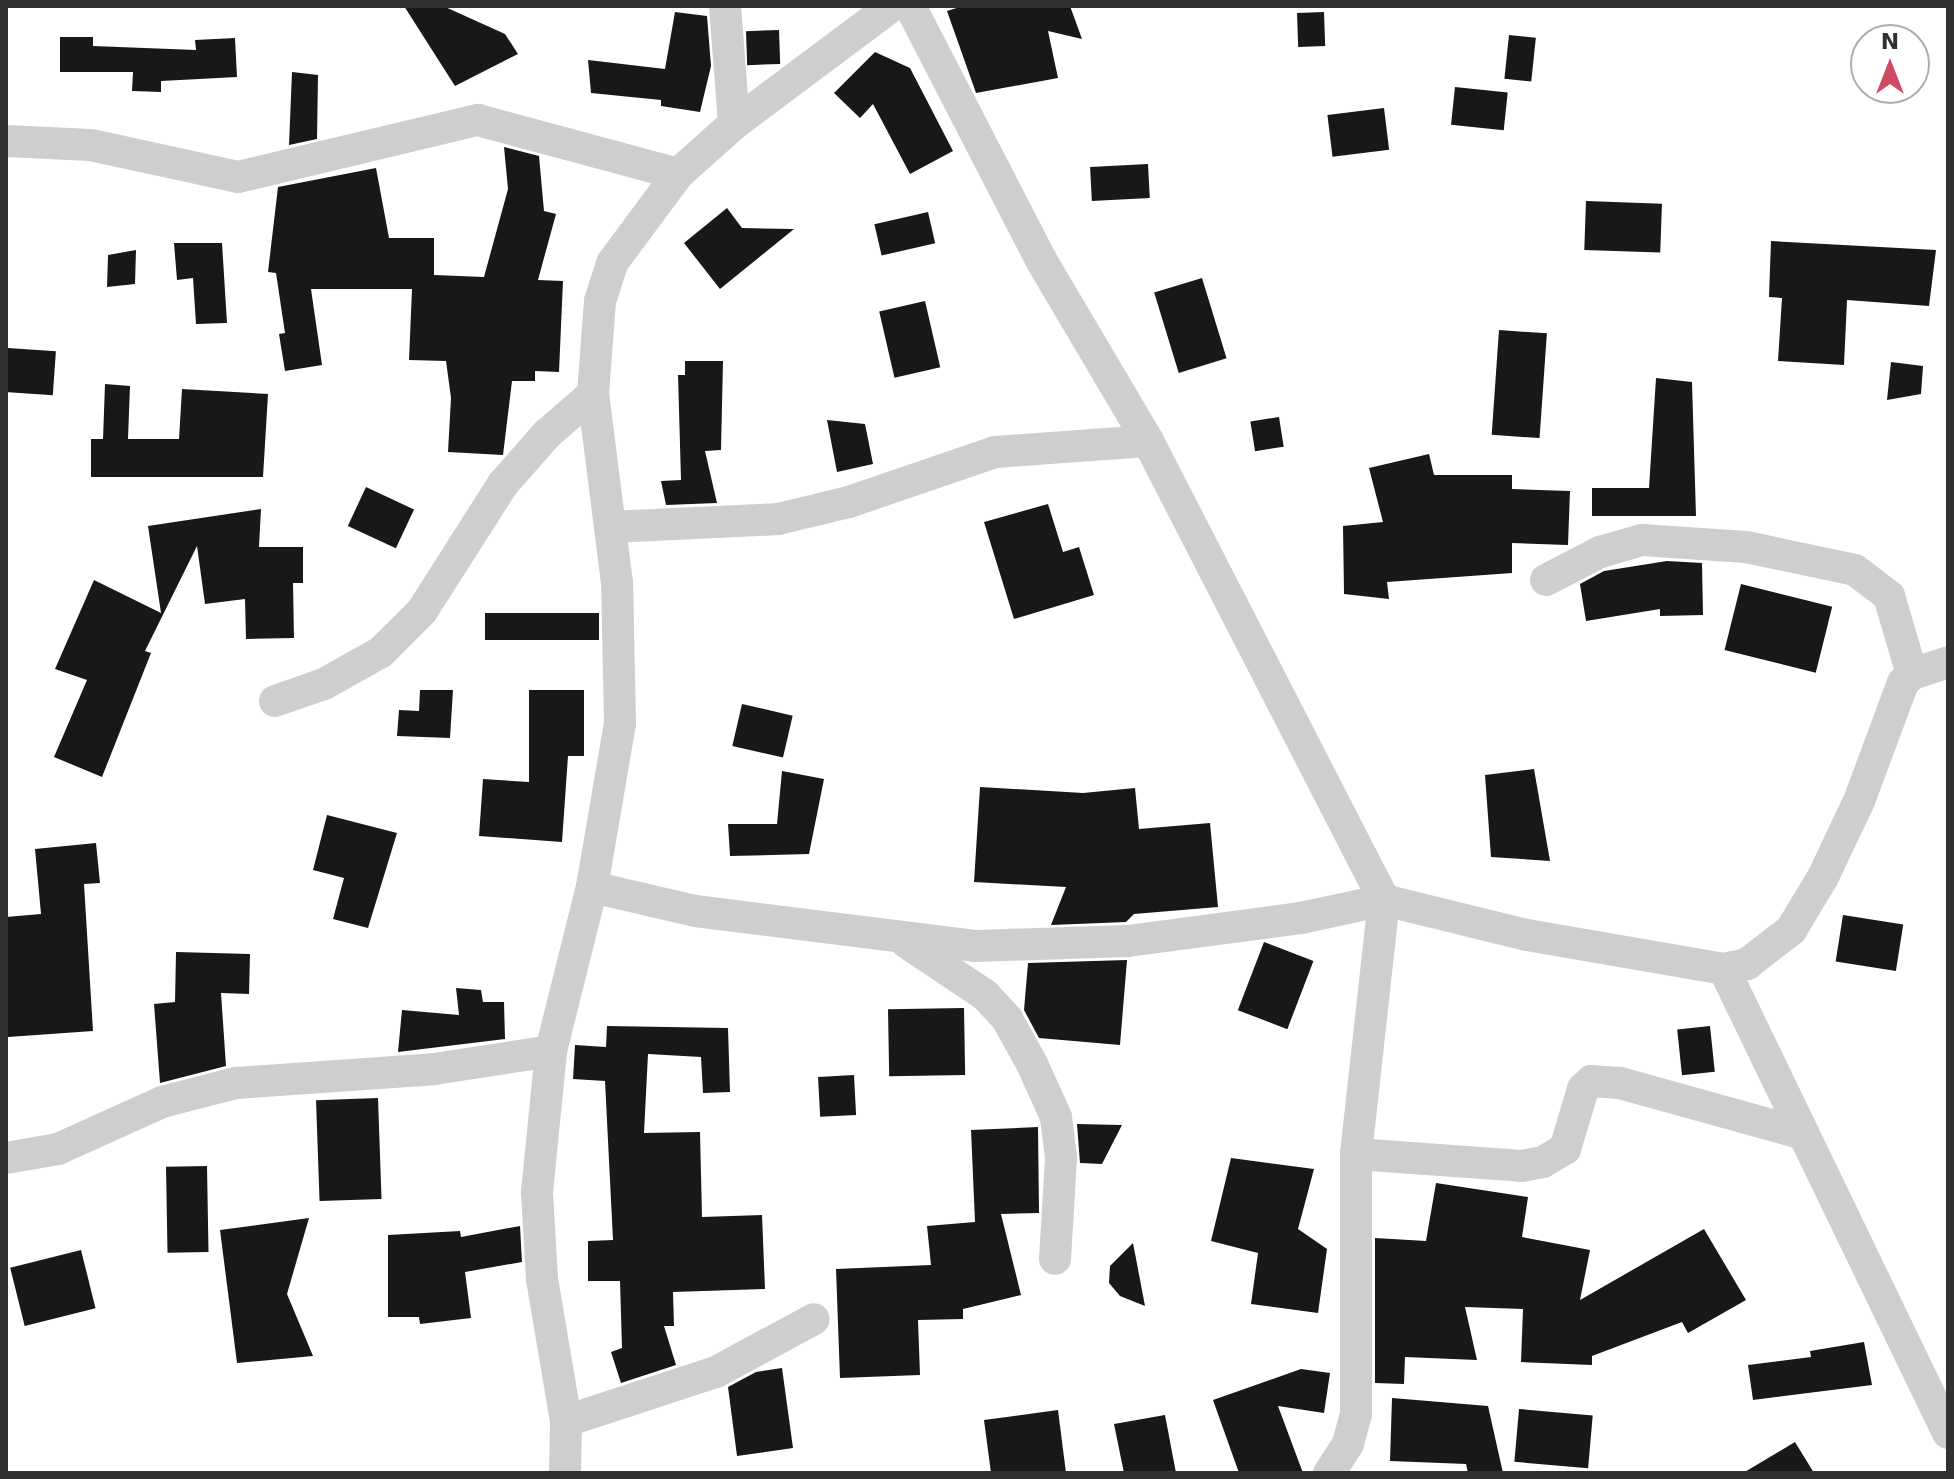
<!DOCTYPE html>
<style>
body{margin:0}
#map{position:relative;width:1954px;height:1479px;overflow:hidden;background:#fff;font-family:"DejaVu Sans",sans-serif}
div>[style]{position:absolute}
[style*='--x']{left:calc(var(--x)*1px);top:calc(var(--y)*1px);width:calc(var(--w)*1px);rotate:calc(var(--a)*1deg)}
.building>*{inset:0;background:#181818;transform-origin:0 0}
.street>*{height:32px;margin:-16px;padding:0 16px;transform-origin:16px;border-radius:16px;background:#cecece}
span{translate:-50% -50%;white-space:nowrap;text-align:center;line-height:1.15;-webkit-text-stroke:8px #fff;paint-order:stroke}
.frame{position:absolute;inset:0;border:8px solid #313131;pointer-events:none}
.north{position:absolute;left:1850px;top:24px;width:80px;height:80px;box-sizing:border-box;background:#fff;border:2px solid #adadad;border-radius:50%;rotate:0deg;font-size:22px;font-weight:700;line-height:32px;text-align:center;color:#313131}
.north::after{content:'';display:block;margin:auto;width:28px;height:36px;background:#d14963;clip-path:polygon(50% 0,100% 100%,50% 72%,0 100%)}
</style>
<div id="map">
<div class="building">
<div style="clip-path:polygon(404px 6px,443px 6px,505px 34px,518px 54px,455px 86px)"></div>
<div style="clip-path:polygon(963px 6px,1070px 6px,1082px 39px,1048px 31px,1058px 78px,976px 93px,947px 11px)"></div>
<div style="clip-path:polygon(675px 12px,707px 16px,711px 66px,700px 112px,661px 106px,661px 100px,591px 93px,588px 60px,665px 69px)"></div>
<div style="left:1324px;top:12px;width:34px;height:27px;rotate:88deg"></div>
<div style="left:779px;top:30px;width:34px;height:33px;rotate:88deg"></div>
<div style="left:1509px;top:35px;width:27px;height:44px;rotate:6deg"></div>
<div style="clip-path:polygon(60px 37px,93px 37px,93px 46px,196px 50px,195px 40px,235px 38px,237px 77px,161px 81px,161px 92px,132px 91px,133px 72px,60px 72px)"></div>
<div style="clip-path:polygon(875px 52px,910px 68px,953px 151px,910px 174px,873px 104px,860px 118px,834px 93px)"></div>
<div style="clip-path:polygon(292px 72px,318px 75px,317px 139px,289px 145px)"></div>
<div style="left:1455px;top:87px;width:53px;height:38px;rotate:6deg"></div>
<div style="left:1384px;top:108px;width:42px;height:57px;rotate:83deg"></div>
<div style="clip-path:polygon(504px 147px,539px 156px,544px 211px,556px 214px,538px 280px,563px 281px,559px 372px,535px 371px,535px 381px,512px 381px,503px 455px,448px 452px,451px 398px,446px 361px,409px 360px,412px 289px,311px 289px,322px 365px,285px 371px,279px 334px,285px 333px,276px 273px,268px 272px,278px 187px,376px 168px,389px 238px,434px 238px,434px 275px,484px 277px,508px 189px)"></div>
<div style="left:1148px;top:164px;width:34px;height:58px;rotate:87deg"></div>
<div style="left:1586px;top:201px;width:76px;height:49px;rotate:2deg"></div>
<div style="clip-path:polygon(727px 208px,742px 228px,794px 229px,720px 289px,684px 243px)"></div>
<div style="left:928px;top:212px;width:32px;height:55px;rotate:77deg"></div>
<div style="clip-path:polygon(1771px 241px,1936px 250px,1929px 306px,1847px 300px,1844px 365px,1778px 361px,1782px 298px,1769px 297px)"></div>
<div style="clip-path:polygon(174px 243px,222px 243px,227px 323px,196px 324px,193px 278px,177px 280px)"></div>
<div style="clip-path:polygon(136px 250px,135px 284px,107px 287px,108px 255px)"></div>
<div style="left:1202px;top:278px;width:84px;height:50px;rotate:73deg"></div>
<div style="left:925px;top:301px;width:68px;height:47px;rotate:77deg"></div>
<div style="left:1499px;top:330px;width:48px;height:105px;rotate:4deg"></div>
<div style="left:8px;top:348px;width:48px;height:44px;rotate:4deg"></div>
<div style="clip-path:polygon(685px 361px,723px 361px,721px 450px,705px 451px,717px 503px,666px 505px,661px 481px,681px 480px,678px 375px,685px 375px)"></div>
<div style="clip-path:polygon(1891px 362px,1923px 366px,1921px 394px,1887px 400px)"></div>
<div style="clip-path:polygon(1656px 378px,1692px 382px,1696px 516px,1592px 516px,1592px 488px,1649px 488px)"></div>
<div style="clip-path:polygon(105px 384px,130px 386px,128px 439px,179px 439px,182px 389px,268px 394px,263px 477px,91px 477px,91px 439px,103px 439px)"></div>
<div style="left:1279px;top:417px;width:30px;height:29px;rotate:81deg"></div>
<div style="clip-path:polygon(827px 420px,865px 424px,873px 464px,837px 472px)"></div>
<div style="clip-path:polygon(1429px 454px,1434px 475px,1512px 475px,1512px 489px,1570px 491px,1568px 545px,1512px 543px,1512px 573px,1387px 582px,1389px 599px,1344px 594px,1343px 526px,1383px 522px,1369px 468px)"></div>
<div style="left:366px;top:487px;width:53px;height:43px;rotate:25deg"></div>
<div style="clip-path:polygon(1048px 504px,1063px 552px,1079px 547px,1094px 595px,1014px 619px,984px 522px)"></div>
<div style="clip-path:polygon(261px 509px,259px 547px,303px 547px,303px 583px,293px 583px,294px 638px,246px 639px,245px 599px,205px 604px,197px 546px,145px 651px,151px 653px,102px 777px,54px 757px,87px 680px,55px 669px,94px 580px,161px 613px,148px 526px)"></div>
<div style="clip-path:polygon(1667px 561px,1702px 563px,1703px 615px,1660px 616px,1660px 609px,1586px 621px,1580px 584px,1604px 571px)"></div>
<div style="left:1741px;top:584px;width:94px;height:68px;rotate:14deg"></div>
<div style="left:599px;top:613px;width:27px;height:114px;rotate:90deg"></div>
<div style="clip-path:polygon(420px 690px,453px 690px,450px 738px,397px 736px,399px 710px,419px 711px)"></div>
<div style="clip-path:polygon(529px 690px,584px 690px,584px 756px,568px 756px,562px 842px,479px 836px,483px 779px,529px 782px)"></div>
<div style="left:742px;top:704px;width:52px;height:43px;rotate:13deg"></div>
<div style="clip-path:polygon(1534px 769px,1550px 861px,1491px 857px,1485px 775px)"></div>
<div style="clip-path:polygon(782px 771px,824px 779px,809px 854px,730px 856px,728px 824px,777px 824px)"></div>
<div style="clip-path:polygon(980px 787px,1083px 793px,1135px 788px,1139px 829px,1210px 823px,1218px 907px,1134px 914px,1126px 922px,1051px 925px,1066px 887px,974px 882px)"></div>
<div style="clip-path:polygon(327px 815px,397px 833px,368px 928px,333px 919px,344px 878px,313px 870px)"></div>
<div style="clip-path:polygon(96px 843px,100px 883px,84px 884px,93px 1031px,8px 1037px,6px 917px,41px 914px,35px 849px)"></div>
<div style="left:1843px;top:915px;width:61px;height:47px;rotate:9deg"></div>
<div style="left:1264px;top:942px;width:53px;height:73px;rotate:21deg"></div>
<div style="clip-path:polygon(176px 952px,250px 954px,249px 994px,221px 993px,226px 1066px,160px 1083px,154px 1004px,175px 1002px)"></div>
<div style="clip-path:polygon(1127px 960px,1120px 1045px,1039px 1038px,1024px 1010px,1028px 963px)"></div>
<div style="clip-path:polygon(456px 988px,481px 990px,483px 1002px,504px 1002px,505px 1039px,398px 1052px,402px 1010px,459px 1015px)"></div>
<div style="left:964px;top:1008px;width:67px;height:76px;rotate:89deg"></div>
<div style="clip-path:polygon(607px 1026px,728px 1028px,730px 1092px,703px 1093px,701px 1057px,648px 1054px,644px 1133px,700px 1132px,702px 1217px,762px 1215px,765px 1289px,673px 1292px,674px 1326px,664px 1326px,676px 1365px,621px 1383px,611px 1352px,622px 1348px,620px 1281px,588px 1281px,588px 1241px,613px 1240px,605px 1081px,573px 1079px,575px 1045px,606px 1047px)"></div>
<div style="left:1710px;top:1026px;width:46px;height:33px;rotate:84deg"></div>
<div style="left:854px;top:1075px;width:40px;height:36px;rotate:87deg"></div>
<div style="left:378px;top:1098px;width:101px;height:62px;rotate:88deg"></div>
<div style="clip-path:polygon(1077px 1124px,1122px 1125px,1102px 1164px,1080px 1163px)"></div>
<div style="clip-path:polygon(1038px 1127px,1039px 1213px,1001px 1214px,1021px 1295px,963px 1309px,963px 1319px,918px 1320px,920px 1375px,840px 1378px,836px 1269px,931px 1265px,927px 1226px,975px 1222px,971px 1130px)"></div>
<div style="clip-path:polygon(1231px 1158px,1314px 1169px,1298px 1229px,1327px 1249px,1318px 1313px,1251px 1304px,1258px 1253px,1211px 1241px)"></div>
<div style="left:207px;top:1166px;width:86px;height:41px;rotate:89deg"></div>
<div style="clip-path:polygon(1436px 1183px,1528px 1197px,1522px 1237px,1590px 1250px,1580px 1300px,1704px 1229px,1746px 1300px,1688px 1333px,1682px 1322px,1592px 1356px,1592px 1365px,1521px 1362px,1523px 1309px,1465px 1307px,1477px 1360px,1405px 1357px,1404px 1384px,1375px 1383px,1375px 1238px,1426px 1241px)"></div>
<div style="clip-path:polygon(309px 1218px,287px 1294px,313px 1356px,237px 1363px,220px 1230px)"></div>
<div style="clip-path:polygon(520px 1226px,522px 1262px,465px 1272px,471px 1318px,420px 1324px,419px 1317px,388px 1317px,388px 1235px,460px 1231px,461px 1237px)"></div>
<div style="clip-path:polygon(1133px 1243px,1145px 1306px,1120px 1296px,1109px 1283px,1110px 1266px)"></div>
<div style="left:81px;top:1250px;width:60px;height:73px;rotate:76deg"></div>
<div style="clip-path:polygon(1864px 1342px,1872px 1385px,1753px 1400px,1748px 1365px,1811px 1357px,1810px 1351px)"></div>
<div style="clip-path:polygon(782px 1368px,793px 1448px,737px 1456px,728px 1387px,756px 1372px)"></div>
<div style="clip-path:polygon(1301px 1369px,1330px 1373px,1324px 1413px,1278px 1406px,1303px 1473px,1239px 1473px,1213px 1400px)"></div>
<div style="clip-path:polygon(1392px 1398px,1488px 1406px,1503px 1473px,1468px 1473px,1466px 1464px,1390px 1461px)"></div>
<div style="left:1519px;top:1409px;width:74px;height:53px;rotate:5deg"></div>
<div style="clip-path:polygon(1058px 1410px,1066px 1473px,991px 1473px,984px 1420px)"></div>
<div style="clip-path:polygon(1165px 1415px,1176px 1473px,1124px 1473px,1114px 1424px)"></div>
<div style="clip-path:polygon(1795px 1442px,1814px 1473px,1743px 1473px)"></div>
</div>
<div class="street">
<div style="--x:725;--y:6;--w:118;--a:85.6"></div>
<div style="--x:910;--y:6;--w:286;--a:62.7"></div>
<div style="--x:1041;--y:260;--w:210;--a:59.4"></div>
<div style="--x:1148;--y:441;--w:516;--a:62.79"></div>
<div style="--x:1384;--y:900;--w:256;--a:96.3"></div>
<div style="--x:1356;--y:1154;--w:260;--a:90"></div>
<div style="--x:1356;--y:1414;--w:31;--a:105"></div>
<div style="--x:1348;--y:1444;--w:35;--a:123"></div>
<div style="--x:6;--y:141;--w:85;--a:2.7"></div>
<div style="--x:91;--y:145;--w:150;--a:12.3"></div>
<div style="--x:238;--y:177;--w:247;--a:-13.4"></div>
<div style="--x:478;--y:120;--w:207;--a:15.1"></div>
<div style="--x:611;--y:527;--w:167;--a:-2.7"></div>
<div style="--x:778;--y:519;--w:73;--a:-13.5"></div>
<div style="--x:849;--y:502;--w:154;--a:-18.9"></div>
<div style="--x:995;--y:452;--w:153;--a:-4.1"></div>
<div style="--x:1546;--y:580;--w:61;--a:-27.4"></div>
<div style="--x:1600;--y:552;--w:44;--a:-15.9"></div>
<div style="--x:1642;--y:540;--w:104;--a:3.9"></div>
<div style="--x:1746;--y:547;--w:111;--a:11.9"></div>
<div style="--x:1855;--y:570;--w:43;--a:37.4"></div>
<div style="--x:1889;--y:596;--w:81;--a:73.6"></div>
<div style="--x:275;--y:701;--w:52;--a:-19.1"></div>
<div style="--x:324;--y:684;--w:65;--a:-29.3"></div>
<div style="--x:381;--y:652;--w:58;--a:-45"></div>
<div style="--x:422;--y:611;--w:151;--a:-57.5"></div>
<div style="--x:503;--y:484;--w:67;--a:-48.7"></div>
<div style="--x:547;--y:434;--w:61;--a:-41"></div>
<div style="--x:592;--y:887;--w:106;--a:13.1"></div>
<div style="--x:695;--y:911;--w:282;--a:7.1"></div>
<div style="--x:975;--y:946;--w:153;--a:-1.9"></div>
<div style="--x:1128;--y:941;--w:175;--a:-7.6"></div>
<div style="--x:1301;--y:918;--w:85;--a:-12.2"></div>
<div style="--x:1384;--y:900;--w:147;--a:13.8"></div>
<div style="--x:1527;--y:935;--w:200;--a:9.8"></div>
<div style="--x:1724;--y:969;--w:24;--a:-12"></div>
<div style="--x:1747;--y:964;--w:56;--a:-37.7"></div>
<div style="--x:1791;--y:930;--w:62;--a:-58.9"></div>
<div style="--x:1823;--y:877;--w:84;--a:-64.7"></div>
<div style="--x:1859;--y:801;--w:126;--a:-69.6"></div>
<div style="--x:1903;--y:683;--w:13;--a:-45"></div>
<div style="--x:1912;--y:674;--w:38;--a:-18"></div>
<div style="--x:907;--y:943;--w:94;--a:33.7"></div>
<div style="--x:985;--y:995;--w:33;--a:47"></div>
<div style="--x:1007;--y:1019;--w:51;--a:60.9"></div>
<div style="--x:1032;--y:1064;--w:58;--a:65.6"></div>
<div style="--x:1056;--y:1117;--w:41;--a:83"></div>
<div style="--x:1061;--y:1158;--w:101;--a:93.4"></div>
<div style="--x:1724;--y:969;--w:515;--a:64.23"></div>
<div style="--x:1356;--y:1154;--w:166;--a:4.1"></div>
<div style="--x:1522;--y:1166;--w:21;--a:-11"></div>
<div style="--x:1543;--y:1162;--w:26;--a:-31"></div>
<div style="--x:1565;--y:1149;--w:63;--a:-73.3"></div>
<div style="--x:1583;--y:1089;--w:11;--a:-45"></div>
<div style="--x:1591;--y:1081;--w:29;--a:4"></div>
<div style="--x:1620;--y:1083;--w:191;--a:15.5"></div>
<div style="--x:6;--y:1158;--w:53;--a:-9.8"></div>
<div style="--x:58;--y:1149;--w:114;--a:-24.3"></div>
<div style="--x:162;--y:1102;--w:76;--a:-14.4"></div>
<div style="--x:236;--y:1083;--w:198;--a:-4"></div>
<div style="--x:434;--y:1069;--w:118;--a:-8.7"></div>
<div style="--x:566;--y:1421;--w:158;--a:-18.1"></div>
<div style="--x:716;--y:1372;--w:111;--a:-28.4"></div>
<div style="--x:565;--y:1473;--w:52;--a:-88.9"></div>
<div style="--x:566;--y:1421;--w:144;--a:-99.6"></div>
<div style="--x:542;--y:1279;--w:87;--a:-93.3"></div>
<div style="--x:537;--y:1192;--w:142;--a:-84.3"></div>
<div style="--x:551;--y:1051;--w:169;--a:-76"></div>
<div style="--x:592;--y:887;--w:165;--a:-80.3"></div>
<div style="--x:620;--y:724;--w:141;--a:-91.2"></div>
<div style="--x:617;--y:583;--w:191;--a:-97.2"></div>
<div style="--x:593;--y:394;--w:93;--a:-85.7"></div>
<div style="--x:600;--y:301;--w:40;--a:-72"></div>
<div style="--x:612;--y:263;--w:111;--a:-53.4"></div>
<div style="--x:678;--y:174;--w:75;--a:-41.8"></div>
<div style="--x:734;--y:124;--w:197;--a:-36.8"></div>
</div>
<div class="frame"></div>
<div class="north">N</div>
</div>
